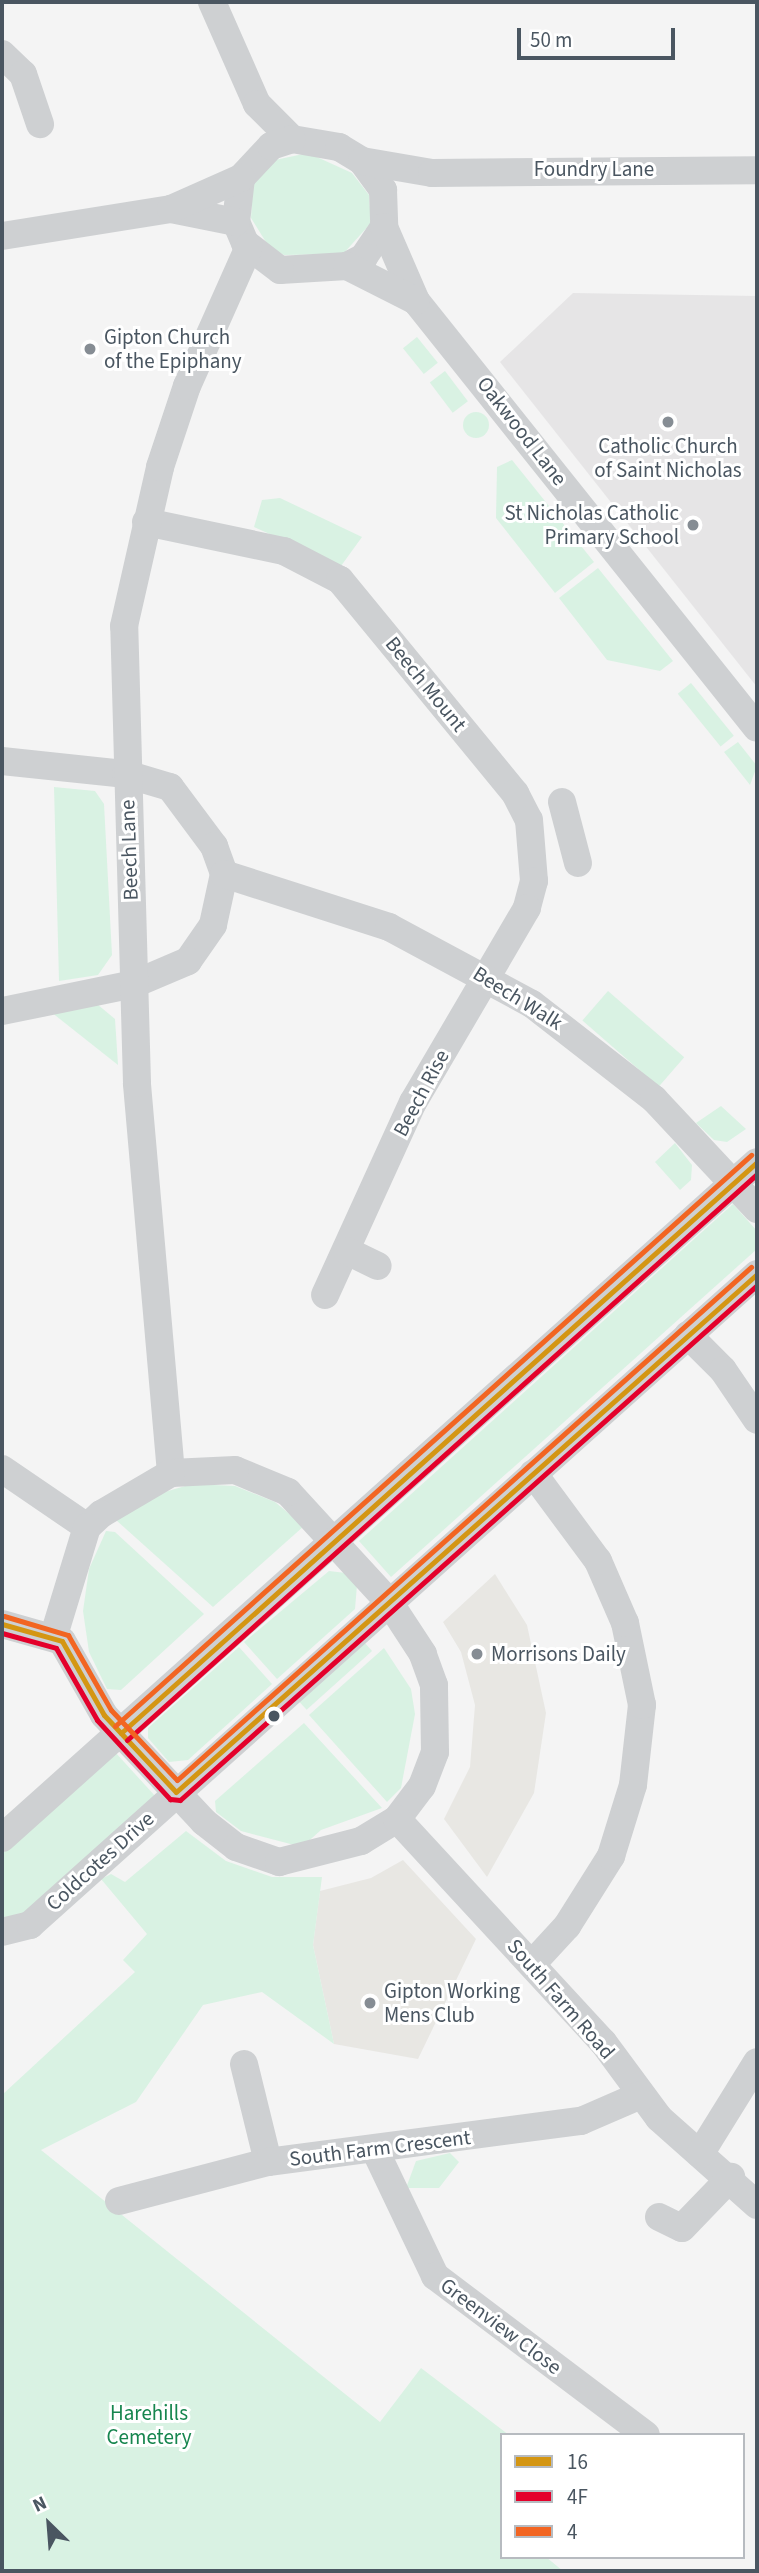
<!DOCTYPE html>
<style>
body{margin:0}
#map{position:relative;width:759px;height:2573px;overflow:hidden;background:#f4f4f4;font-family:"Source Sans 3",sans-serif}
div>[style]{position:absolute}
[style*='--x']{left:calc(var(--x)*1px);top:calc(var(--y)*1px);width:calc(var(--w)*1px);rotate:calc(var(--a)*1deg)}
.commercial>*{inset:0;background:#e8e7e3}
.education>*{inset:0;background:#e6e5e6}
.green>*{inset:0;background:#d9f2e3;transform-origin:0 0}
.round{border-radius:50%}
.minor>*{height:28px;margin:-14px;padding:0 14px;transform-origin:14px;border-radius:14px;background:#ced0d2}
.bus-1>*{height:5px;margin:-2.5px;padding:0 2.5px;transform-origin:2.5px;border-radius:2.5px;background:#d49613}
.bus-2>*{height:5px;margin:-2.5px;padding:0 2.5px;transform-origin:2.5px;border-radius:2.5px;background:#e4002b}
.bus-3>*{height:5px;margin:-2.5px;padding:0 2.5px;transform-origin:2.5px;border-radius:2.5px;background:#f26522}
.dots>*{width:19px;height:19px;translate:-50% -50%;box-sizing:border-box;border:4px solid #fff;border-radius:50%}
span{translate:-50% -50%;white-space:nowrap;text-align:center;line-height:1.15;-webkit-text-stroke:6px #fff;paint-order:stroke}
.street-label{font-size:21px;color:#4a5661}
.poi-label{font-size:21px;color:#4a5661}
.left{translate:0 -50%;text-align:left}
.right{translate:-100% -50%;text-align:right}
.park-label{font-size:21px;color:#17864f}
.frame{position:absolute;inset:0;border:4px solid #4a5661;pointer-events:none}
.legend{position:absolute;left:500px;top:2433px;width:245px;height:126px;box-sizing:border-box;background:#fff;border:2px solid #b7bbc0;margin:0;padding:9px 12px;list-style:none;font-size:21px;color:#4a5661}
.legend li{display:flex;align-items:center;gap:14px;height:35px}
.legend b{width:35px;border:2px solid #b7bbc0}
.north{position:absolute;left:14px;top:2489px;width:70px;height:70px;-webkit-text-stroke:5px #fff;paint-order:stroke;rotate:335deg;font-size:19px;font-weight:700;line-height:28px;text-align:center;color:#4a5661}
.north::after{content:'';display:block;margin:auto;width:24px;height:32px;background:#4a5661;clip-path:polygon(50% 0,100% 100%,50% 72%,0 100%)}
.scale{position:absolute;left:517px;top:28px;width:158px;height:32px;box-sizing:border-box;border:4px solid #4a5661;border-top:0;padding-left:9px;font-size:21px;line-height:24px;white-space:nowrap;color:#4a5661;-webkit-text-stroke:5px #fff;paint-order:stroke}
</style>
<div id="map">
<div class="commercial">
<div style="clip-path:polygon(495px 1574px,527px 1625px,546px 1713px,534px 1793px,487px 1877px,444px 1819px,470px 1767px,475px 1705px,461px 1652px,443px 1622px)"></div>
<div style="clip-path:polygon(403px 1860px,476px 1939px,418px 2059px,334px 2044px,313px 1945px,320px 1891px,371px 1878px)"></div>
</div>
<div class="education">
<div style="clip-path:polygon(573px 293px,757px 296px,757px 687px,500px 362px)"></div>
</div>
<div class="green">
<div style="clip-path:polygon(308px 153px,352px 173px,369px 195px,371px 223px,343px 254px,284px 255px,269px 247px,251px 218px,253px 185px,275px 160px)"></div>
<div style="left:417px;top:337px;width:33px;height:18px;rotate:51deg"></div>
<div style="left:445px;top:371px;width:38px;height:19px;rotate:53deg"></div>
<div class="round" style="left:463px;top:412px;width:26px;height:26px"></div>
<div style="clip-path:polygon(512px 460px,594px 562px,555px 593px,496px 518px,497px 467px)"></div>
<div style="clip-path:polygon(280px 498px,362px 537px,341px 566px,254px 527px,262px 500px)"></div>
<div style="clip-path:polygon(598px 568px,673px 661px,660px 671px,607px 660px,559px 598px)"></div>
<div style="left:691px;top:683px;width:68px;height:17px;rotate:51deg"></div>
<div style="clip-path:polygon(738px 742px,757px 766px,750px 785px,724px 752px)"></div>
<div style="clip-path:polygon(54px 787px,95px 791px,104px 804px,112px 955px,98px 975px,59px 981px)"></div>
<div style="left:608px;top:991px;width:101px;height:39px;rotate:41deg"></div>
<div style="clip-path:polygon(97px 1004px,115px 1019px,118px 1065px,51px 1012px)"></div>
<div style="clip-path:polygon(721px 1106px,746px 1129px,727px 1142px,714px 1140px,696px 1123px)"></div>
<div style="clip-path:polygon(675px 1143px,692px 1165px,691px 1180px,680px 1190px,655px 1162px)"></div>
<div style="clip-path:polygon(733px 1204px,757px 1231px,757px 1249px,391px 1577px,359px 1541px)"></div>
<div style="clip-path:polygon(192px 1484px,235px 1486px,275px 1502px,304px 1526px,213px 1607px,116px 1520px,151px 1496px)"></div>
<div style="clip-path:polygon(106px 1531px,115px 1532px,204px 1614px,121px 1690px,107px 1689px,89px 1652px,83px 1611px,89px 1569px)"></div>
<div style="clip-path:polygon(329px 1571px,346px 1573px,357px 1585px,355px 1609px,277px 1679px,244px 1642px)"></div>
<div style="left:364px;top:1642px;width:12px;height:88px;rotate:48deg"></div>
<div style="clip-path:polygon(239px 1647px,272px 1684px,188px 1760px,169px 1762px,148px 1738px,148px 1728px)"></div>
<div style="clip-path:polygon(384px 1648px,411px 1689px,415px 1714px,401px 1788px,387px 1802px,309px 1715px)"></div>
<div style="clip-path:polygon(304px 1723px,382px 1808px,321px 1830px,302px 1847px,241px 1831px,216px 1812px,215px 1801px)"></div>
<div style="clip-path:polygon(115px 1752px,156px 1797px,21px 1917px,2px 1923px,2px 1854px)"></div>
<div style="clip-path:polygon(186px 1831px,226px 1861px,272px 1877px,322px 1877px,313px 1945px,334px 2044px,262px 1992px,203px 2005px,136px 2102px,41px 2150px,380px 2422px,421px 2368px,509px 2435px,502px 2435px,502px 2557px,546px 2557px,563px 2571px,2px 2571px,2px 2095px,135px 1972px,123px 1960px,147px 1934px,101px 1879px,111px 1874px,125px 1882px)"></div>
<div style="clip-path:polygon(450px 2153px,459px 2162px,439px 2188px,406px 2188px,416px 2161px)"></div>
</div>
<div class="minor">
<div style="--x:212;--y:2;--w:111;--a:66.2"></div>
<div style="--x:257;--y:104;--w:49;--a:45"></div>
<div style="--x:2;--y:54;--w:29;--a:44"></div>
<div style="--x:23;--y:74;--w:53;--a:71.2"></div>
<div style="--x:292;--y:139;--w:48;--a:9.7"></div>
<div style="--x:339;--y:147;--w:27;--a:31"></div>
<div style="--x:362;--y:161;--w:36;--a:54"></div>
<div style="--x:383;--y:190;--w:37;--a:88"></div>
<div style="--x:384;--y:227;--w:36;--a:124"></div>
<div style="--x:364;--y:257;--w:19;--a:152"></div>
<div style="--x:347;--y:266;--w:67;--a:176.6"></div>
<div style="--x:280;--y:270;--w:44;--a:-142.4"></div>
<div style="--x:245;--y:243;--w:23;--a:-113"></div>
<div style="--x:236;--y:222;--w:44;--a:-83.5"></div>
<div style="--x:241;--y:178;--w:44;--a:-46.8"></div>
<div style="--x:271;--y:146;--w:22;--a:-18"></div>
<div style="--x:362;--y:161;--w:71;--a:9.7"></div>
<div style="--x:432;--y:173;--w:325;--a:-0.5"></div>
<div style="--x:171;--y:209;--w:66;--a:11.3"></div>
<div style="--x:384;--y:227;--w:81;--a:66.6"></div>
<div style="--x:416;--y:301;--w:546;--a:51.39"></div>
<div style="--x:2;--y:236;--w:171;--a:-9.1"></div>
<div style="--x:171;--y:209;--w:77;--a:-23.9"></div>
<div style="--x:347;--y:266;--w:77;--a:26.9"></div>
<div style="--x:146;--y:522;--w:141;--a:11.9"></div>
<div style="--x:284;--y:551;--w:63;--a:27.4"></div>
<div style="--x:340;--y:580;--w:276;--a:50.6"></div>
<div style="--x:515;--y:793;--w:30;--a:63"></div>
<div style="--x:529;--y:820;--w:61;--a:85.3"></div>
<div style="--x:534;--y:881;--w:28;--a:105"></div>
<div style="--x:527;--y:908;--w:225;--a:120.4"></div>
<div style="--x:413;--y:1102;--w:212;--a:114.5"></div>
<div style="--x:2;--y:761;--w:125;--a:6"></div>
<div style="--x:126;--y:774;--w:46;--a:16.5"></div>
<div style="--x:170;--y:787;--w:74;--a:53.3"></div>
<div style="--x:214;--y:846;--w:30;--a:70"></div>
<div style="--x:224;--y:874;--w:52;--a:102.2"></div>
<div style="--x:213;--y:925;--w:44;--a:124.8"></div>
<div style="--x:188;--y:961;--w:59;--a:156.9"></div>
<div style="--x:134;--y:984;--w:135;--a:168.4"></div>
<div style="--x:562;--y:802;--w:63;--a:75.3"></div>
<div style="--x:224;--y:874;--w:173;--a:17.8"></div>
<div style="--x:389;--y:927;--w:162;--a:28.3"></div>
<div style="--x:532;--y:1004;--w:155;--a:37.9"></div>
<div style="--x:654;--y:1099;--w:151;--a:46.9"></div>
<div style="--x:347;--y:1251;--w:34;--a:26"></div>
<div style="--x:688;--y:1335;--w:49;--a:45"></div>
<div style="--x:723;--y:1370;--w:60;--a:55.8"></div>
<div style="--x:2;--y:1469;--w:103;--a:34.3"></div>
<div style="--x:171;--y:1473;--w:391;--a:-95"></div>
<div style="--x:137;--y:1083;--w:457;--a:-91.6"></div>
<div style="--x:124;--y:626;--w:163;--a:-77.2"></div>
<div style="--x:160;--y:467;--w:85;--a:-71.6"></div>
<div style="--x:187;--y:386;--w:152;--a:-66"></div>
<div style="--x:2;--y:1624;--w:62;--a:15.8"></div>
<div style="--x:62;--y:1641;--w:85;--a:60.4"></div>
<div style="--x:104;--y:1715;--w:146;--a:46.9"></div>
<div style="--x:204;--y:1822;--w:41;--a:38"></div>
<div style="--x:236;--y:1847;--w:46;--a:19.2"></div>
<div style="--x:279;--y:1862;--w:85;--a:-14.4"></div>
<div style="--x:361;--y:1841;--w:42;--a:-31.4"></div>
<div style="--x:397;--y:1819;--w:41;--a:-52.9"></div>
<div style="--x:422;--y:1786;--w:36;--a:-69"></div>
<div style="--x:435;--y:1752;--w:67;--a:-90.9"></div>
<div style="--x:434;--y:1685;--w:33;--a:-110"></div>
<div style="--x:423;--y:1654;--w:62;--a:-123.2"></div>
<div style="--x:389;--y:1602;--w:149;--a:-132.6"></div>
<div style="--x:288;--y:1492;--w:57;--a:-157.5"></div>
<div style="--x:235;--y:1470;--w:64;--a:177.3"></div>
<div style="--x:171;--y:1473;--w:81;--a:149.6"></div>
<div style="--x:101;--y:1514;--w:19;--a:137"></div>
<div style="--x:87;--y:1527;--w:113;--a:107"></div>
<div style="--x:397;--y:1819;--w:304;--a:47.3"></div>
<div style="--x:603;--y:2042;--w:94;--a:53.6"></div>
<div style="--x:659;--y:2118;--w:131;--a:41.6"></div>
<div style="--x:2;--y:1838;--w:1013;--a:-41.84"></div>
<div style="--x:2;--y:1932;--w:29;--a:-14"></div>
<div style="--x:30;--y:1925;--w:976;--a:-41.84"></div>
<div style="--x:532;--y:1964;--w:52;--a:-47.4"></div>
<div style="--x:567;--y:1926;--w:83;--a:-57.8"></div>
<div style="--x:611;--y:1856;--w:74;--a:-72.8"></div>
<div style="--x:633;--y:1785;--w:81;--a:-83.6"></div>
<div style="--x:642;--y:1705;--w:84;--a:-101.7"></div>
<div style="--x:625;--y:1623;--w:68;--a:-113.5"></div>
<div style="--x:598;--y:1561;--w:109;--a:-126.5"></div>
<div style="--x:244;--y:2064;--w:101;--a:76.2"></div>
<div style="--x:375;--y:2150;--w:140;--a:64.5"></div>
<div style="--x:435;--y:2276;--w:264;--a:37"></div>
<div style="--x:700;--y:2154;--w:108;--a:-58.2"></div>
<div style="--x:119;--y:2201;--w:154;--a:-14.7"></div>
<div style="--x:268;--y:2162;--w:316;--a:-7.5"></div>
<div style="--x:581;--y:2121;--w:65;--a:-23.4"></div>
<div style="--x:659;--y:2217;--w:25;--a:26"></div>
<div style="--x:682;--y:2228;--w:71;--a:-46.1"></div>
</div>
<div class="bus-1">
<div style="--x:2;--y:1624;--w:62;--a:15.8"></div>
<div style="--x:62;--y:1641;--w:85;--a:60.4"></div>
<div style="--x:104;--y:1715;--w:105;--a:46.9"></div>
<div style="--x:176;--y:1792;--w:778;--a:-41.72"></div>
<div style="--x:121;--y:1733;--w:855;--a:-41.92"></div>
</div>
<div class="bus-2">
<div style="--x:2;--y:1633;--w:56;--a:15.5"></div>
<div style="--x:56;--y:1648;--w:83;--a:60.3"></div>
<div style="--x:97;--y:1720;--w:108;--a:47.3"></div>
<div style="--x:170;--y:1799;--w:10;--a:6"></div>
<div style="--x:180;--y:1800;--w:773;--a:-41.75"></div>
<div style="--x:127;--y:1740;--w:847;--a:-41.94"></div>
</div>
<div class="bus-3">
<div style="--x:4;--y:1616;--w:67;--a:16.5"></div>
<div style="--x:68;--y:1635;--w:86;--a:60.2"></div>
<div style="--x:111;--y:1710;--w:96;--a:46.7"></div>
<div style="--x:177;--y:1780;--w:770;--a:-41.79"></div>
<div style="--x:115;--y:1726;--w:855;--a:-41.92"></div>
</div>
<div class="dots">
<div style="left:90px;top:349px;background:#868d94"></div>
<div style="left:668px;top:422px;background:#868d94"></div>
<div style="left:693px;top:525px;background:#868d94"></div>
<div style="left:477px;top:1654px;background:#868d94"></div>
<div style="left:274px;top:1716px;background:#4a5661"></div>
<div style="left:370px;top:2003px;background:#868d94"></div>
</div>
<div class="street-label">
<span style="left:594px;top:169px">Foundry Lane</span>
<span style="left:522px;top:431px;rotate:52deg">Oakwood Lane</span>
<span style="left:426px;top:684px;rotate:51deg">Beech Mount</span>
<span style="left:129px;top:850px;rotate:-92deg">Beech Lane</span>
<span style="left:518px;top:998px;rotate:32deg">Beech Walk</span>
<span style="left:421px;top:1093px;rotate:-62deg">Beech Rise</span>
<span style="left:100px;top:1861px;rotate:-42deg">Coldcotes Drive</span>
<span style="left:561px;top:1999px;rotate:49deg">South Farm Road</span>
<span style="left:380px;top:2148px;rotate:-7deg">South Farm Crescent</span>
<span style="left:501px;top:2326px;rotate:37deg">Greenview Close</span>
</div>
<div class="poi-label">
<span class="left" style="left:104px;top:349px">Gipton Church<br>of the Epiphany</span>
<span style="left:668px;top:458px">Catholic Church<br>of Saint Nicholas</span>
<span class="right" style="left:679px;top:525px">St Nicholas Catholic<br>Primary School</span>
<span class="left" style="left:491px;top:1654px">Morrisons Daily</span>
<span class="left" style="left:384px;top:2003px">Gipton Working<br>Mens Club</span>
</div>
<div class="park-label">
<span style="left:149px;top:2425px">Harehills<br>Cemetery</span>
</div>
<div class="frame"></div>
<ul class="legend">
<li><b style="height:9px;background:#d49613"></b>16</li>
<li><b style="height:9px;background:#e4002b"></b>4F</li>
<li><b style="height:9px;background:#f26522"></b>4</li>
</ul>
<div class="north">N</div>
<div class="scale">50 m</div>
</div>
